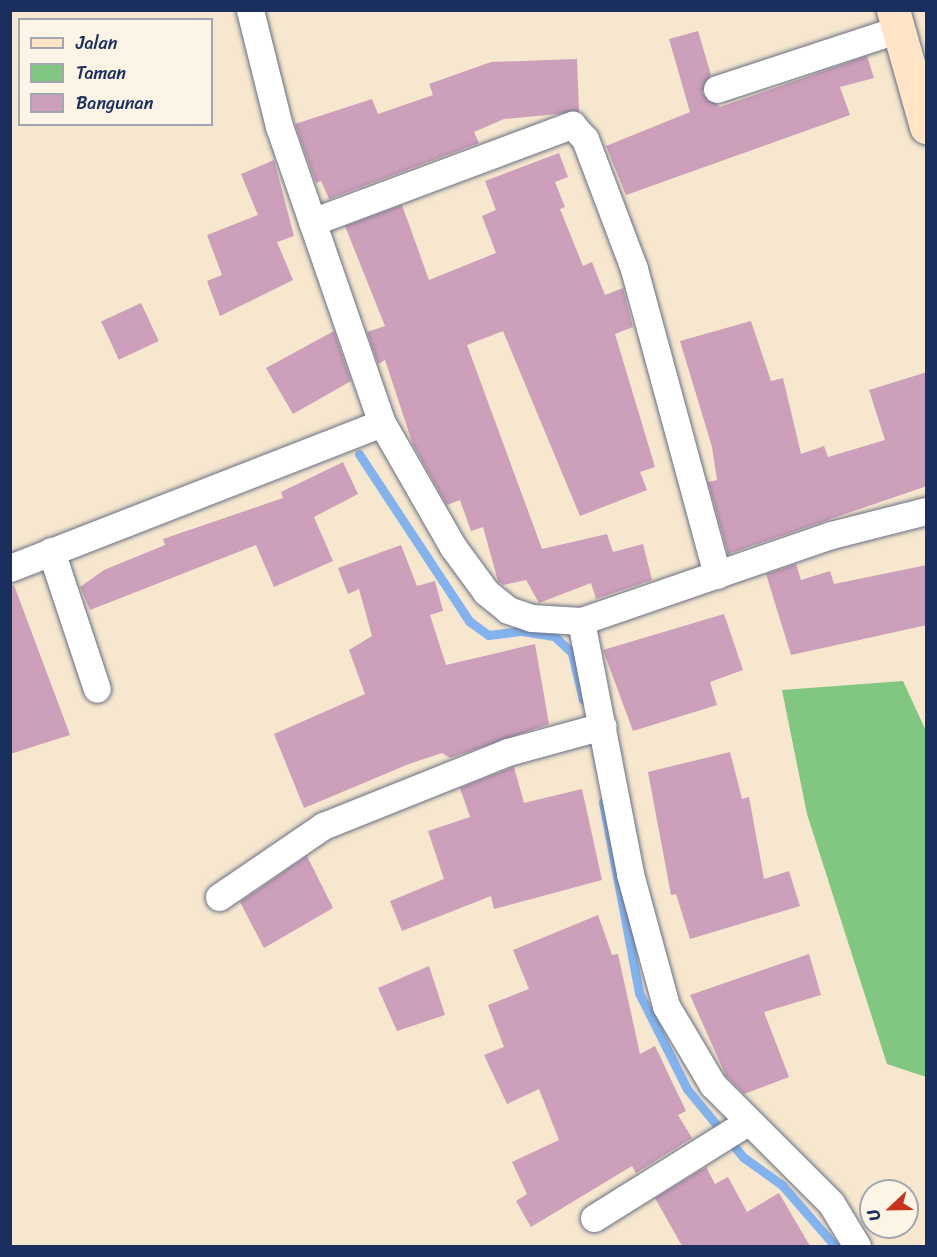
<!DOCTYPE html>
<style>
body{margin:0}
#map{position:relative;width:937px;height:1257px;overflow:hidden;background:#f6e7ce;font-family:Sriracha,sans-serif}
div>[style]{position:absolute}
[style*='--x']{left:calc(var(--x)*1px);top:calc(var(--y)*1px);width:calc(var(--w)*1px);rotate:calc(var(--a)*1deg)}
.green>*{inset:0;background:#82c781}
.stream>*{height:9px;margin:-4.5px;padding:0 4.5px;transform-origin:4.5px;border-radius:4.5px;background:#83b3ee}
.building>*{inset:0;background:#cc9fba;transform-origin:0 0}
.roads{filter:drop-shadow(0 0 2px #686f85) drop-shadow(0 0 2px #686f85)}
.street>*{height:27px;margin:-13.5px;padding:0 13.5px;transform-origin:13.5px;border-radius:13.5px;background:#fff}
.secondary>*{height:33px;margin:-16.5px;padding:0 16.5px;transform-origin:16.5px;border-radius:16.5px;background:#ffe4c6}
span{translate:-50% -50%;white-space:nowrap;text-align:center;line-height:1.15;-webkit-text-stroke:4.5px #fcf5e5;paint-order:stroke}
.frame{position:absolute;inset:0;border:12px solid #1b2f5e;pointer-events:none}
.legend{position:absolute;left:18px;top:18px;width:195px;height:108px;box-sizing:border-box;background:#fcf5e5;border:2px solid #a2a6af;margin:0;padding:8px 10px;list-style:none;font-size:18px;color:#1b2f5e}
.legend li{display:flex;align-items:center;gap:12px;height:30px}
.legend b{width:30px;border:2px solid #a2a6af}
.north{position:absolute;left:859px;top:1179px;width:60px;height:60px;box-sizing:border-box;background:#fcf5e5;border:2px solid #a2a6af;border-radius:50%;rotate:248deg;font-size:16px;font-weight:700;line-height:24px;text-align:center;color:#1b2f5e}
.north::after{content:'';display:block;margin:auto;width:21px;height:27px;background:#c8321e;clip-path:polygon(50% 0,100% 100%,50% 72%,0 100%)}
</style>
<div id="map">
<div class="green">
<div style="clip-path:polygon(903px 681px,926px 731px,926px 1077px,887px 1064px,807px 814px,782px 690px)"></div>
</div>
<div class="stream">
<div style="--x:359;--y:454;--w:200;--a:56.6"></div>
<div style="--x:469;--y:621;--w:24;--a:36"></div>
<div style="--x:488;--y:635;--w:34;--a:-7"></div>
<div style="--x:522;--y:631;--w:32;--a:9"></div>
<div style="--x:554;--y:636;--w:25;--a:43"></div>
<div style="--x:572;--y:653;--w:48;--a:76.8"></div>
<div style="--x:603;--y:802;--w:194;--a:79.3"></div>
<div style="--x:639;--y:993;--w:107;--a:63.4"></div>
<div style="--x:687;--y:1089;--w:88;--a:50.5"></div>
<div style="--x:743;--y:1157;--w:48;--a:35.7"></div>
<div style="--x:782;--y:1185;--w:81;--a:49"></div>
</div>
<div class="building">
<div style="clip-path:polygon(698px 31px,711px 75px,702px 93px,720px 107px,867px 56px,874px 78px,840px 87px,850px 115px,626px 195px,606px 146px,690px 112px,669px 39px)"></div>
<div style="clip-path:polygon(577px 59px,579px 112px,504px 119px,474px 132px,479px 143px,329px 199px,321px 181px,316px 183px,295px 124px,372px 99px,378px 114px,433px 95px,429px 84px,491px 62px)"></div>
<div style="clip-path:polygon(559px 153px,568px 177px,555px 182px,565px 207px,560px 209px,583px 266px,592px 262px,605px 295px,623px 288px,633px 327px,615px 334px,655px 467px,640px 472px,647px 490px,580px 516px,503px 331px,467px 345px,542px 549px,607px 534px,613px 552px,643px 544px,652px 580px,596px 599px,591px 583px,539px 603px,526px 580px,503px 585px,498px 581px,483px 527px,471px 531px,460px 500px,447px 505px,413px 445px,385px 360px,378px 364px,367px 332px,385px 326px,345px 226px,402px 205px,429px 280px,496px 253px,482px 216px,496px 210px,485px 181px)"></div>
<div style="clip-path:polygon(274px 160px,294px 236px,277px 242px,293px 280px,220px 316px,207px 281px,222px 275px,207px 235px,258px 215px,241px 174px)"></div>
<div style="left:141px;top:303px;width:42px;height:44px;rotate:65deg"></div>
<div style="clip-path:polygon(751px 321px,771px 381px,783px 378px,801px 454px,824px 446px,828px 457px,885px 440px,869px 390px,927px 372px,927px 486px,728px 554px,708px 482px,717px 480px,712px 447px,680px 341px)"></div>
<div style="clip-path:polygon(334px 331px,351px 381px,293px 414px,266px 368px)"></div>
<div style="clip-path:polygon(343px 462px,358px 494px,314px 517px,333px 561px,274px 587px,256px 545px,90px 610px,80px 587px,104px 570px,165px 545px,163px 539px,283px 498px,281px 492px)"></div>
<div style="clip-path:polygon(401px 545px,417px 586px,435px 581px,443px 611px,430px 615px,446px 665px,535px 644px,549px 724px,450px 758px,442px 753px,409px 764px,304px 808px,274px 734px,365px 694px,349px 650px,372px 636px,359px 589px,348px 594px,338px 568px)"></div>
<div style="clip-path:polygon(796px 564px,801px 580px,830px 571px,834px 584px,927px 565px,927px 625px,791px 655px,766px 574px)"></div>
<div style="clip-path:polygon(14px 585px,70px 735px,10px 754px,10px 586px)"></div>
<div style="clip-path:polygon(724px 614px,743px 670px,710px 682px,717px 705px,633px 731px,603px 650px)"></div>
<div style="clip-path:polygon(730px 752px,742px 799px,749px 797px,764px 879px,789px 871px,800px 906px,690px 939px,676px 894px,671px 895px,648px 772px)"></div>
<div style="clip-path:polygon(536px 761px,514px 767px,524px 803px,582px 789px,602px 880px,494px 909px,491px 896px,402px 931px,390px 901px,444px 879px,428px 831px,470px 817px,460px 788px,513px 767px)"></div>
<div style="clip-path:polygon(307px 856px,333px 908px,264px 948px,240px 902px)"></div>
<div style="clip-path:polygon(598px 915px,612px 955px,618px 954px,640px 1054px,655px 1046px,686px 1111px,678px 1115px,692px 1138px,636px 1173px,632px 1166px,531px 1227px,516px 1201px,527px 1194px,512px 1162px,559px 1140px,539px 1089px,507px 1104px,484px 1055px,504px 1047px,488px 1005px,529px 989px,513px 950px)"></div>
<div style="clip-path:polygon(809px 954px,821px 995px,764px 1012px,789px 1077px,744px 1094px,726px 1076px,690px 995px)"></div>
<div style="clip-path:polygon(429px 966px,445px 1015px,397px 1031px,378px 988px)"></div>
<div style="clip-path:polygon(706px 1167px,715px 1184px,728px 1177px,747px 1212px,779px 1193px,810px 1246px,682px 1246px,655px 1198px)"></div>
</div>
<div class="roads">
<div class="street">
<div style="--x:250;--y:10;--w:120;--a:76"></div>
<div style="--x:279;--y:126;--w:314;--a:70.9"></div>
<div style="--x:382;--y:423;--w:143;--a:60.2"></div>
<div style="--x:453;--y:547;--w:56;--a:53.7"></div>
<div style="--x:486;--y:592;--w:28;--a:39"></div>
<div style="--x:508;--y:610;--w:24;--a:19"></div>
<div style="--x:531;--y:618;--w:50;--a:3.4"></div>
<div style="--x:581;--y:621;--w:264;--a:-19"></div>
<div style="--x:831;--y:535;--w:98;--a:-14.2"></div>
<div style="--x:717;--y:89;--w:192;--a:-18.2"></div>
<div style="--x:312;--y:222;--w:278;--a:-20.5"></div>
<div style="--x:572;--y:125;--w:19;--a:47"></div>
<div style="--x:585;--y:139;--w:139;--a:69.3"></div>
<div style="--x:634;--y:269;--w:317;--a:74.8"></div>
<div style="--x:51;--y:551;--w:145;--a:71.6"></div>
<div style="--x:10;--y:568;--w:399;--a:-21.3"></div>
<div style="--x:581;--y:621;--w:258;--a:79"></div>
<div style="--x:630;--y:874;--w:137;--a:74.7"></div>
<div style="--x:666;--y:1006;--w:92;--a:59.3"></div>
<div style="--x:713;--y:1085;--w:167;--a:45"></div>
<div style="--x:831;--y:1203;--w:50;--a:58.8"></div>
<div style="--x:219;--y:897;--w:126;--a:-34.3"></div>
<div style="--x:323;--y:826;--w:199;--a:-21.8"></div>
<div style="--x:508;--y:752;--w:98;--a:-15.3"></div>
<div style="--x:594;--y:1218;--w:179;--a:-32"></div>
</div>
<div class="secondary">
<div style="--x:893;--y:10;--w:122;--a:74.2"></div>
</div>
</div>
<div class="frame"></div>
<ul class="legend">
<li><b style="height:8px;background:#ffe4c6"></b>Jalan</li>
<li><b style="height:16px;background:#82c781"></b>Taman</li>
<li><b style="height:16px;background:#cc9fba"></b>Bangunan</li>
</ul>
<div class="north">U</div>
</div>
